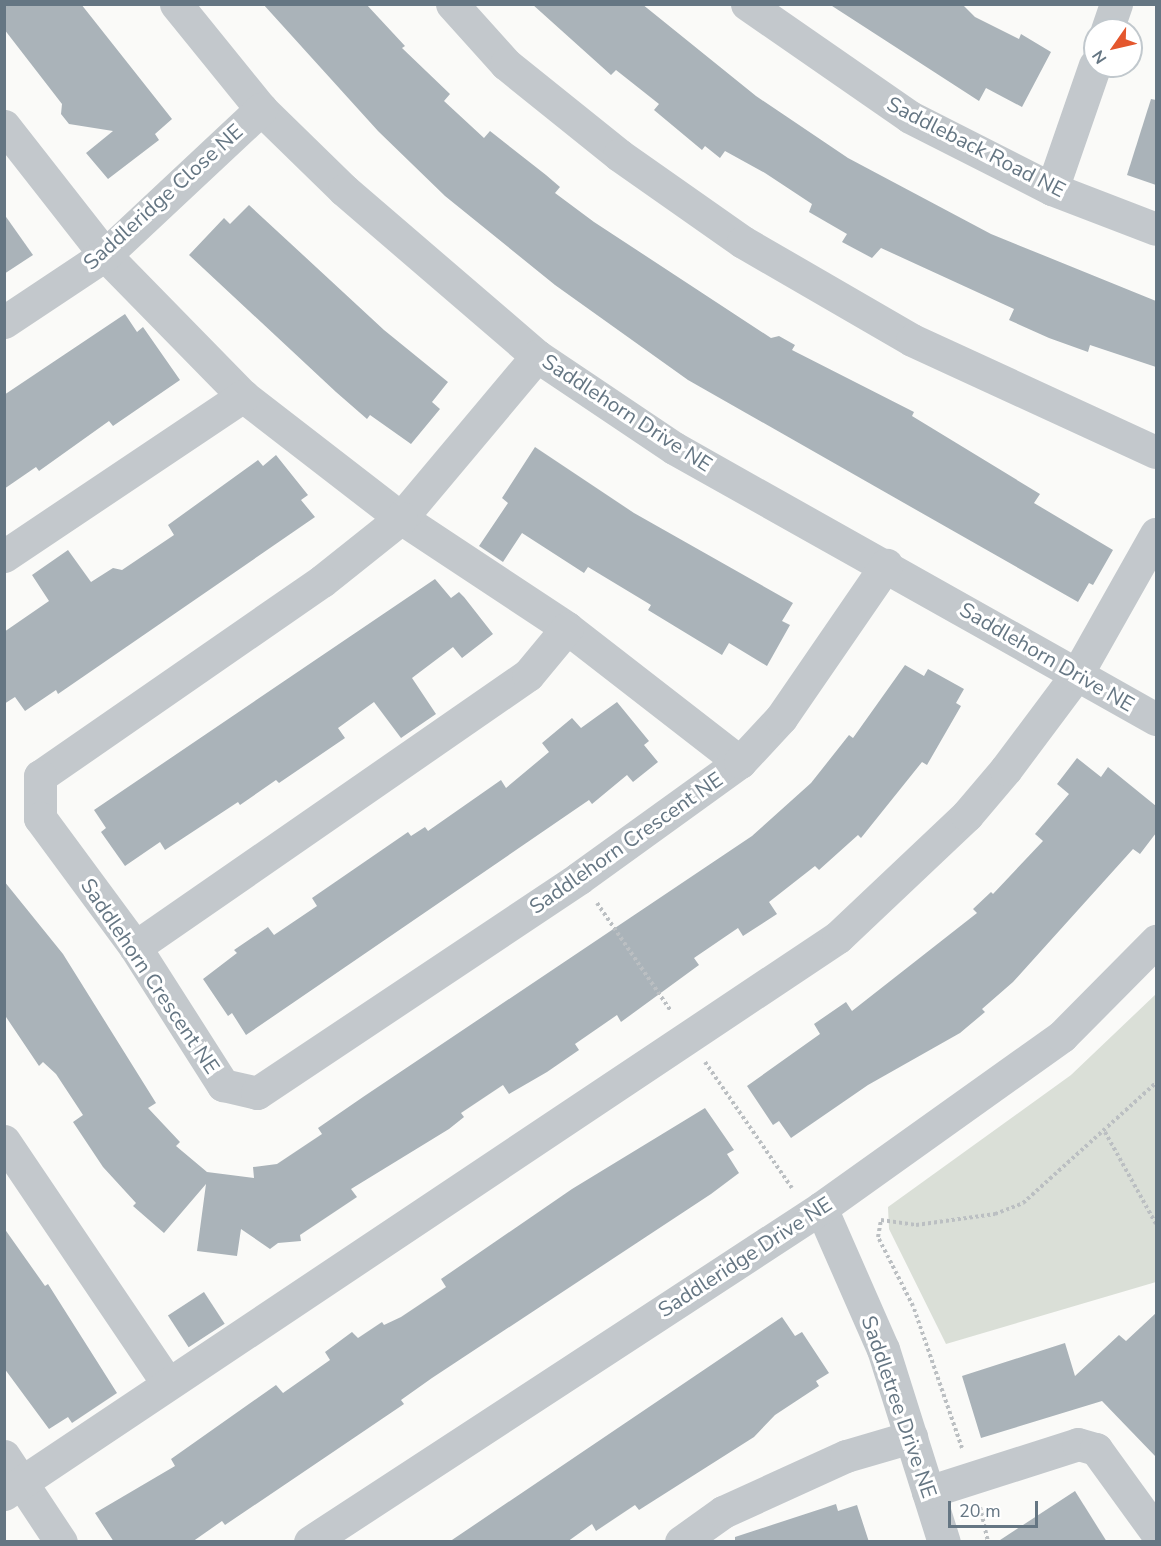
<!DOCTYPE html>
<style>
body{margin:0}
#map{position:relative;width:1161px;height:1546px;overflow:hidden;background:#fafaf8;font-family:"Nunito Sans",sans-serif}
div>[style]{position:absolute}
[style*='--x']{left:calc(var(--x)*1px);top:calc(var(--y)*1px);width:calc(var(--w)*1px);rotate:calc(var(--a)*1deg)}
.green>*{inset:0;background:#dadfd7}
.building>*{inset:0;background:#aab3b9;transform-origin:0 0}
.path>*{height:4px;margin-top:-2px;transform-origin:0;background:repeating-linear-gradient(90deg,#bbbfc2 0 3px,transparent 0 6px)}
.minor>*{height:33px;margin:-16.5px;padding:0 16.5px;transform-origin:16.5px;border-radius:16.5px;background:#c3c8cc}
span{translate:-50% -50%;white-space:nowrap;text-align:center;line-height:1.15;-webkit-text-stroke:6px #fff;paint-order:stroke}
.street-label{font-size:21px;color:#657683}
.frame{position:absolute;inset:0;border:6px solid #657683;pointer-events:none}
.north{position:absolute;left:1083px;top:18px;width:60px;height:60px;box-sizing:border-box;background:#fff;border:2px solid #c1c8cd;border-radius:50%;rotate:236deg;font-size:16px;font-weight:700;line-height:24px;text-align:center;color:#657683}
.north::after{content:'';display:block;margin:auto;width:21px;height:27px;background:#e4572e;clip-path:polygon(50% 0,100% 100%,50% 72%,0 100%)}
.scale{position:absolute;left:948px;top:1501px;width:90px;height:27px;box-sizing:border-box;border:3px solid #657683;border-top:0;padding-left:8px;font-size:18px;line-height:21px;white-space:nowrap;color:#657683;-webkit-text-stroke:4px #fff;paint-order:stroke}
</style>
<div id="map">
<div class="green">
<div style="clip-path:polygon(1156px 994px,1156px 1282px,946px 1344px,889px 1229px,888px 1207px,1071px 1075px)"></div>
</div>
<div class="building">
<div style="clip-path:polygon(4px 4px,81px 4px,172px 119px,155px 134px,159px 140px,108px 179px,86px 153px,113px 131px,69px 124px,61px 114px,62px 104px,4px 29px)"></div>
<div style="clip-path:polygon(263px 4px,366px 4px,405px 46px,402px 48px,450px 94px,444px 101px,484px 138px,490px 131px,546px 175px,560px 187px,555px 193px,594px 222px,771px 338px,779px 336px,795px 345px,792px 350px,914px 412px,912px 416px,1040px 494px,1034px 503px,1113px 550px,1093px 585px,1089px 583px,1078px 602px,688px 380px,555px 285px,445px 196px,378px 131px)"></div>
<div style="clip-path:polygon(532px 4px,642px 4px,756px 96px,848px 158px,991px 234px,1156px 301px,1156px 367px,1090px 345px,1088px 352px,1049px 338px,1009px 320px,1014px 309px,881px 248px,872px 258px,842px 242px,847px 234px,809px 212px,812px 204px,765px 173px,725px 151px,720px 158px,705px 146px,702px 150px,654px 110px,659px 104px,616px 70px,611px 75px)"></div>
<div style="clip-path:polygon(829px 4px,962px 4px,975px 17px,1019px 39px,1021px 34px,1051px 52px,1022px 107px,986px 88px,979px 101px)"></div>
<div style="clip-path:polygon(1151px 99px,1156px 100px,1156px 185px,1127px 175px)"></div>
<div style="clip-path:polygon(249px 205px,384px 330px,448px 382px,432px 402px,440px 409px,411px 444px,370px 415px,367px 419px,336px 392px,189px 255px,224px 218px,230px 224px)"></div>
<div style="clip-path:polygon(4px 214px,33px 255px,4px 274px)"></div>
<div style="clip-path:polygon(125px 314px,137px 332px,143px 327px,180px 380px,113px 426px,109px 421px,39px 471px,36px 467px,4px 489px,4px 395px)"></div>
<div style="clip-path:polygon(535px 447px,634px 513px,793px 603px,782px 621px,790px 625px,767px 666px,729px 643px,722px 655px,648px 610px,651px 605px,588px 567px,584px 573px,522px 533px,503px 562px,479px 546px,508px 503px,502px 498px)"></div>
<div style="clip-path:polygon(276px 455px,308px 495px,301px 500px,315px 517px,58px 694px,56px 690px,25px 711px,15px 697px,4px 704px,4px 632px,49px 601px,32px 575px,68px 550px,91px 582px,113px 568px,122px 570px,174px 535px,168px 525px,258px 460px,263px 466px)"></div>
<div style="clip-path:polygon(435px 579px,451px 598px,459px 592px,464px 597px,493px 634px,462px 658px,453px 647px,412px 678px,436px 714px,401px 738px,374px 702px,338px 728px,345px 738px,279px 783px,276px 780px,240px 805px,238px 802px,165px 850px,160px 842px,125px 866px,101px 832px,106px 828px,94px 810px)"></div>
<div style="clip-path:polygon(905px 665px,924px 676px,928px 669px,964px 689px,956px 703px,961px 706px,927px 765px,922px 762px,861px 838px,858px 835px,819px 870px,815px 866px,769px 902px,777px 914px,743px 936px,738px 928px,694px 958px,699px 965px,621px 1022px,617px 1015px,575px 1044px,579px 1050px,547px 1072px,509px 1094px,503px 1085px,461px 1113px,464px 1117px,449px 1129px,351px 1189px,357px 1197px,300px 1235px,301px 1241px,278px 1243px,270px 1249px,241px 1229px,237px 1256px,197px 1251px,206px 1184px,164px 1233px,133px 1206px,136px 1203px,103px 1167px,73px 1122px,83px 1115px,56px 1074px,43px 1062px,39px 1066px,4px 1014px,4px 881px,63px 954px,156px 1103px,148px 1108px,180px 1142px,176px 1146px,207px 1172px,254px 1178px,253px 1167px,277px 1164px,322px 1134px,318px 1128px,363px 1097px,752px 836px,811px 783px,849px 735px,853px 738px)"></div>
<div style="clip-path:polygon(617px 702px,649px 741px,644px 745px,658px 762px,633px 782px,627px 775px,592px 804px,589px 800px,246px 1035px,232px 1013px,228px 1016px,203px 979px,237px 953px,234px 950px,268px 927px,274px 935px,317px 906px,312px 898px,408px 832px,411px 836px,425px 827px,428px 831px,501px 780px,506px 788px,549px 752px,542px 743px,572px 718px,581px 728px)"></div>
<div style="clip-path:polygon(1077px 758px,1101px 777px,1108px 767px,1156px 806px,1156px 833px,1140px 854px,1133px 849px,1013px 982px,982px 1009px,985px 1012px,960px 1033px,868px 1085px,791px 1138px,779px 1121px,773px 1125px,747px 1086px,820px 1034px,814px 1024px,846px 1002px,852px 1011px,977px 913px,973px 909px,991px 892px,993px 894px,1043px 841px,1035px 834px,1069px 794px,1057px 784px)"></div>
<div style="clip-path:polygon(705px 1108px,734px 1150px,727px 1154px,739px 1173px,711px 1194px,432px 1378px,401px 1400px,404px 1404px,225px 1525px,222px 1521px,192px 1542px,114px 1542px,95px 1513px,175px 1466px,171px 1459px,276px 1385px,283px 1393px,330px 1360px,325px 1352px,352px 1332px,358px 1338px,382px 1322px,384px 1325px,401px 1317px,446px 1287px,441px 1279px,572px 1189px)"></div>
<div style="clip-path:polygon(4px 1228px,45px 1286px,48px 1284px,117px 1393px,72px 1423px,68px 1417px,49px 1429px,4px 1368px)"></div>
<div style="left:204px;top:1292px;width:38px;height:43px;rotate:57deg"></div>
<div style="clip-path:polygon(1156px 1313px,1156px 1457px,1102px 1401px,981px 1438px,962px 1376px,1065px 1343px,1075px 1376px,1119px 1335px,1126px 1341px)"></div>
<div style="clip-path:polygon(782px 1317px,795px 1336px,802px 1332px,829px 1373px,816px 1381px,819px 1386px,775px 1415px,754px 1437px,639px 1510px,635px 1505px,596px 1531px,592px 1524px,567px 1542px,449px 1542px)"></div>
<div style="clip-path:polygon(1075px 1491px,1107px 1542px,997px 1542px)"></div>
<div style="clip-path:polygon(836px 1504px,838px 1511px,857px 1505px,869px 1542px,735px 1542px,735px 1537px)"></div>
</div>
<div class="path">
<div style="--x:597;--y:903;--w:131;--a:55.6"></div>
<div style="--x:705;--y:1062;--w:153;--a:55.4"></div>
<div style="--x:1105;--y:1132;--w:105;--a:61"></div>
<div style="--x:962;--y:1448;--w:150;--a:-109"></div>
<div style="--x:913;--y:1306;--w:77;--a:-116.9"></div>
<div style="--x:878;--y:1237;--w:17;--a:-80"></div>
<div style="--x:881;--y:1220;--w:35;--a:8"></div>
<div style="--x:916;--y:1225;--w:80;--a:-7.9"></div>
<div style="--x:995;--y:1214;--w:30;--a:-21"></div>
<div style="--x:1023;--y:1203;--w:179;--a:-42.1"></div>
<div style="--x:980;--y:1507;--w:36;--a:77"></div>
</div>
<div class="minor">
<div style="--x:176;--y:4;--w:135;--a:51"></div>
<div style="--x:261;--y:109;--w:116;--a:44.3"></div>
<div style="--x:344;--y:190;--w:255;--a:40.7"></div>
<div style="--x:537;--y:356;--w:165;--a:33.9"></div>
<div style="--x:674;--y:448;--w:553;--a:29.35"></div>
<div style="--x:452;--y:4;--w:81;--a:48"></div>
<div style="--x:506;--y:64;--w:145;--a:38.8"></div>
<div style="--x:619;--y:155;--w:151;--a:35.1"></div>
<div style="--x:743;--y:242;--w:195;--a:30.1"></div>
<div style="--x:912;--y:340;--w:268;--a:24.7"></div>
<div style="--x:747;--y:4;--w:198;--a:34.7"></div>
<div style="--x:910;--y:117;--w:159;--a:26.9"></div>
<div style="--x:1052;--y:189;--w:111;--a:21"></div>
<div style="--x:1107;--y:30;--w:28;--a:-71"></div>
<div style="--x:4;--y:126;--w:164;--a:51.9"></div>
<div style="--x:105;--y:255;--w:197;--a:45.6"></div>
<div style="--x:243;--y:396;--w:200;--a:37.7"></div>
<div style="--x:401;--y:518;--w:199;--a:33.5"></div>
<div style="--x:567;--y:628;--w:219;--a:37.8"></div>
<div style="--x:1052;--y:189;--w:131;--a:-70.9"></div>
<div style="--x:4;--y:322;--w:121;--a:-33.6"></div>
<div style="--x:105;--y:255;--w:214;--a:-43.1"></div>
<div style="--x:537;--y:356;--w:212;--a:130"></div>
<div style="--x:401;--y:518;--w:101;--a:141.4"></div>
<div style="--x:322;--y:581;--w:343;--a:145.3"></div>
<div style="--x:40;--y:776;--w:42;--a:90"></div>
<div style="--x:40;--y:818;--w:160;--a:53.6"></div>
<div style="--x:135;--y:947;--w:164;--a:57.5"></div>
<div style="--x:223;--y:1085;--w:35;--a:13"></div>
<div style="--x:257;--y:1093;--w:387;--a:-33.7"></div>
<div style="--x:579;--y:878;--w:198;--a:-35.8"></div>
<div style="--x:740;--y:762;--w:60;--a:-47"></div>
<div style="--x:781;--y:718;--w:186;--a:-55.5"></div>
<div style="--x:4;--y:556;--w:288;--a:-33.8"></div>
<div style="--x:135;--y:947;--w:478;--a:-34.7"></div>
<div style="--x:528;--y:675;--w:61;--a:-50.3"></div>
<div style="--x:4;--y:1141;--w:292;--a:56"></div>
<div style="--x:821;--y:1208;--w:154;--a:66.3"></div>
<div style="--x:883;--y:1349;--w:202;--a:72.5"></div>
<div style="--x:4;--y:1456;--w:103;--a:56.5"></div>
<div style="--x:928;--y:1492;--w:157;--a:-17.7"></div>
<div style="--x:1078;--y:1444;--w:19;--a:16"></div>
<div style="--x:1096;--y:1449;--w:102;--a:54.1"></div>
<div style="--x:4;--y:1494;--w:1003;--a:-33.74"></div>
<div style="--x:838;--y:937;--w:178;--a:-43.4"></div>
<div style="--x:967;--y:815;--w:60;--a:-49.7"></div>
<div style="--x:1006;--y:769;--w:119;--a:-53.2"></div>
<div style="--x:1077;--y:674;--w:161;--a:-60.6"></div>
<div style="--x:310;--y:1542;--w:610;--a:-33.17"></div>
<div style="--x:821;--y:1208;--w:296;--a:-35.5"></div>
<div style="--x:1062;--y:1036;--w:134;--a:-45.3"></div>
<div style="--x:681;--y:1542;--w:52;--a:-35.5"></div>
<div style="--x:723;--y:1512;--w:135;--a:-24.5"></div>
<div style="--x:846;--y:1456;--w:68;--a:-16.3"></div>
</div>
<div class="street-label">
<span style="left:976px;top:147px;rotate:27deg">Saddleback Road NE</span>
<span style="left:163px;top:197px;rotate:-42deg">Saddleridge Close NE</span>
<span style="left:627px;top:413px;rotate:33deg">Saddlehorn Drive NE</span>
<span style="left:1047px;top:657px;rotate:30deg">Saddlehorn Drive NE</span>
<span style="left:626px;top:843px;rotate:-35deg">Saddlehorn Crescent NE</span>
<span style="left:150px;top:976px;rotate:56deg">Saddlehorn Crescent NE</span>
<span style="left:745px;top:1257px;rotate:-33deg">Saddleridge Drive NE</span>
<span style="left:899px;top:1407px;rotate:71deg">Saddletree Drive NE</span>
</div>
<div class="frame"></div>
<div class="north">N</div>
<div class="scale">20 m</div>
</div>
